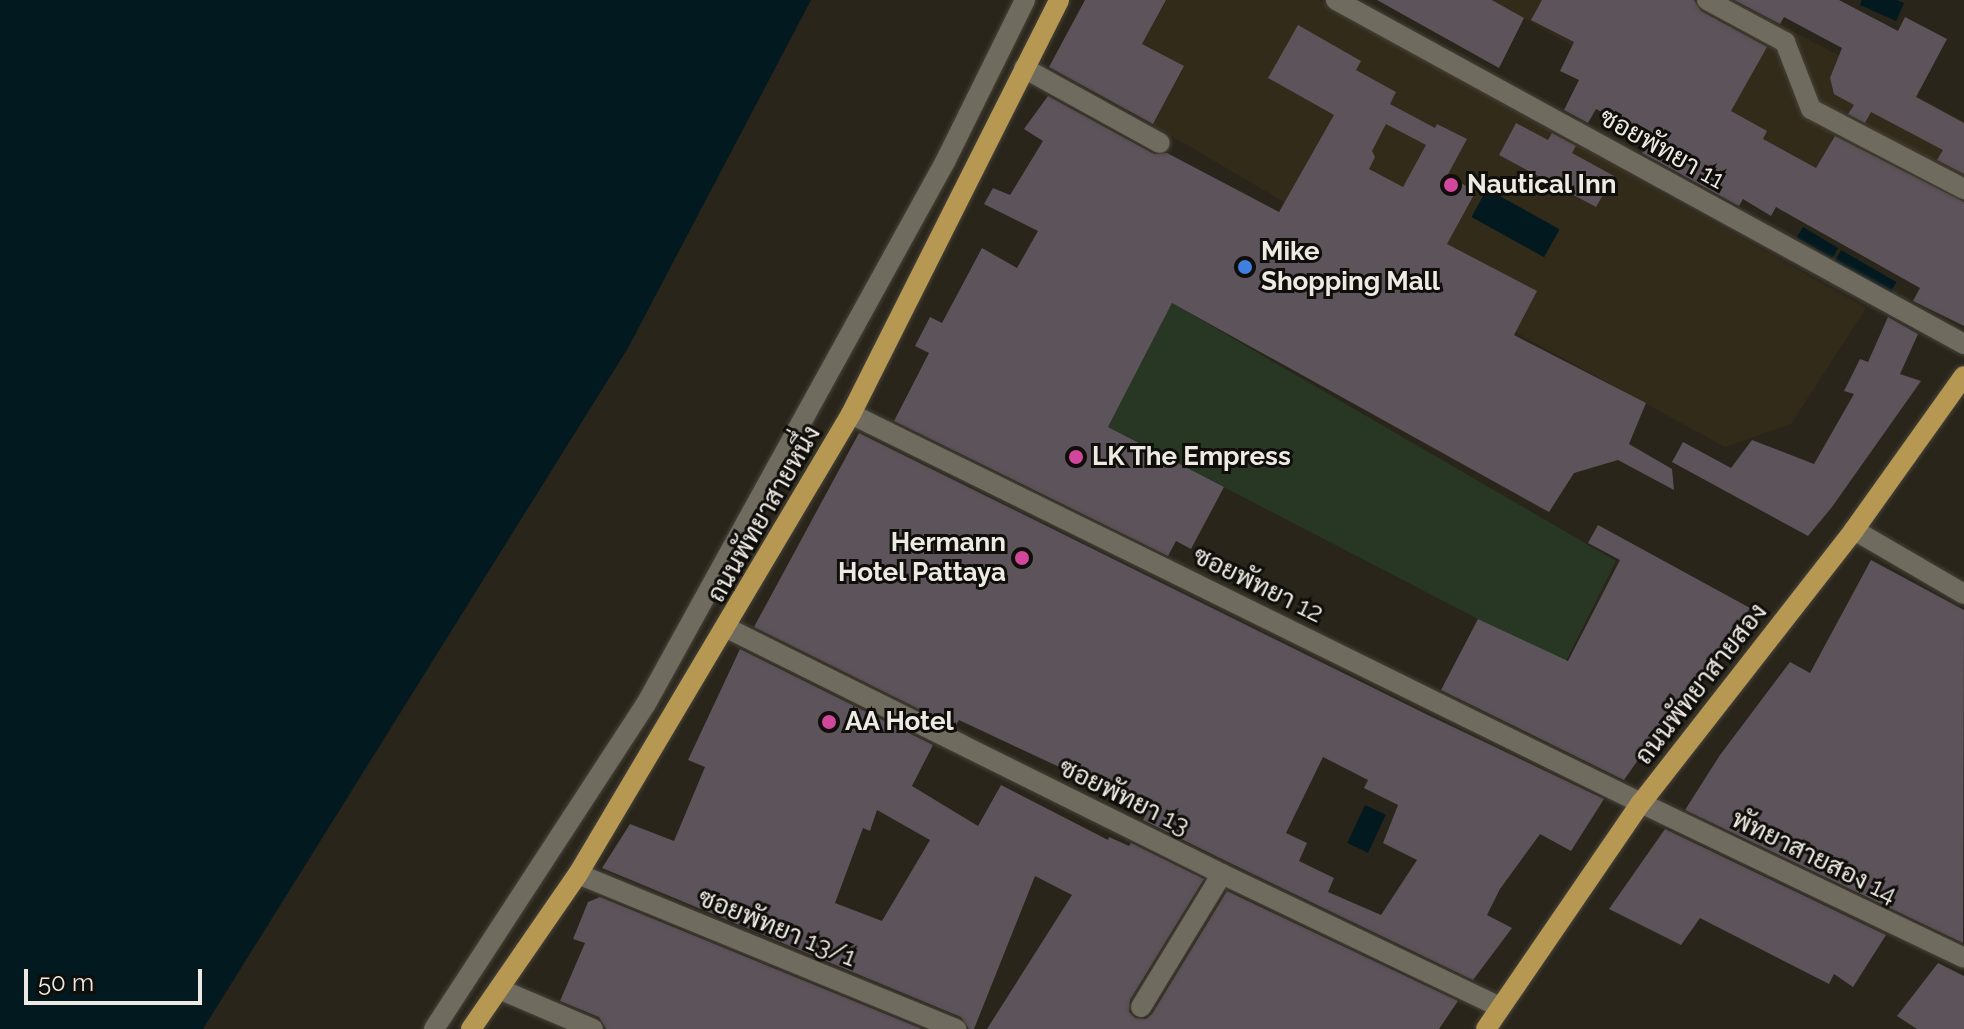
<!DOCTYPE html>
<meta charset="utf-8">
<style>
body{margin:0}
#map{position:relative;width:1964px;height:1029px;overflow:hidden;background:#29251a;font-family:Raleway,Sarabun,sans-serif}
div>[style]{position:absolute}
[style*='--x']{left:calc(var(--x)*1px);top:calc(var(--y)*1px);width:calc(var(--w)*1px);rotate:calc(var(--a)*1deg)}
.built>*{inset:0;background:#322b1a}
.green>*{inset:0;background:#273724}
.water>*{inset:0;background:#031920;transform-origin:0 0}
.building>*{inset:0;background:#5d535b}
.roads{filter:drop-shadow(0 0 2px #47433b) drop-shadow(0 0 2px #47433b)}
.minor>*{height:20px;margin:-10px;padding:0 10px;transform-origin:10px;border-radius:10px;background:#706b5f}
.major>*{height:20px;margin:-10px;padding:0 10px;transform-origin:10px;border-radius:10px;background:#b69852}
.dots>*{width:22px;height:22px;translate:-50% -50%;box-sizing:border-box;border:4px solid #100e0a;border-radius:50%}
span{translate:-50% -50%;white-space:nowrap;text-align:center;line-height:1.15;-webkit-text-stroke:6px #100e0a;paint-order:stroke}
.street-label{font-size:26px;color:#edeae4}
.poi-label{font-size:26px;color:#edeae4;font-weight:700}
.left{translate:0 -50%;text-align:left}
.right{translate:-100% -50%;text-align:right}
.scale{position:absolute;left:24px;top:969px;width:178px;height:36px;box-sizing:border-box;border:4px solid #edeae4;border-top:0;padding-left:10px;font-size:24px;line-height:28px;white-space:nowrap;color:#edeae4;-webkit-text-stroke:6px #100e0a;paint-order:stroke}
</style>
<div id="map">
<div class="built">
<div style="clip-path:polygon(1157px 0,1319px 0,1866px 308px,1791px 424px,1725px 447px,1355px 244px,1153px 125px,1184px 67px,1142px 44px,1164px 5px)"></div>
<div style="clip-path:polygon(1492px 0,1733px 0,1964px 121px,1964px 269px)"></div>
</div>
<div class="green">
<div style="clip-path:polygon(1172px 303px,1616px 561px,1566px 661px,1478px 619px,1108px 427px)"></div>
</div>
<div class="water">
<div style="clip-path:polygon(0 0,811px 0,628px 348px,203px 1029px,0 1029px)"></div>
<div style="clip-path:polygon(1862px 0,1896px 0,1904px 3px,1896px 21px,1860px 5px)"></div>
<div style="left:1487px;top:189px;width:83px;height:32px;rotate:29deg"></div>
<div style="left:1803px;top:227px;width:41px;height:12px;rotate:31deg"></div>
<div style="left:1841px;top:250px;width:64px;height:12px;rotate:30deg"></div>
<div style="left:1365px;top:805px;width:23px;height:42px;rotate:25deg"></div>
</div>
<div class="building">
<div style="clip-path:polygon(1085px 0,1166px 0,1142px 44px,1184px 66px,1153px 124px,1049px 67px)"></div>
<div style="clip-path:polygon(1377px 0,1492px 0,1524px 18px,1499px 68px)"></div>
<div style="clip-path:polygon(1542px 0,1694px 0,1701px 11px,1767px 47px,1731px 111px,1767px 131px,1763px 139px,1816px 168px,1835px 136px,1964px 202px,1964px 326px,1913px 301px,1920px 288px,1776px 207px,1771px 216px,1743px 199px,1739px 206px,1642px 153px,1650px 137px,1596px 109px,1588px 123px,1564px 110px,1579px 80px,1560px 71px,1574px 42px,1531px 20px)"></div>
<div style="clip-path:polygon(1734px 0,1839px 0,1898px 31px,1905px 17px,1947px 39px,1916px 97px,1964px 123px,1964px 174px,1937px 160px,1943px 150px,1871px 112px,1865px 123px,1848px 114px,1854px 105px,1834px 94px,1830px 78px,1842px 48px,1784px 17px,1780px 24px)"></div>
<div style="clip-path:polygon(evenodd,1298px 25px,1361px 61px,1356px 70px,1396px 92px,1390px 104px,1435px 128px,1437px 124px,1467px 139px,1447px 176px,1476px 191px,1447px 244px,1537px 291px,1514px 335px,1646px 403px,1629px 444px,1672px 469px,1674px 490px,1618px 460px,1574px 473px,1549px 512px,1172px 303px,1108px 427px,1224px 487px,1191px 549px,1176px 541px,1168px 556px,894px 421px,929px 353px,915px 346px,930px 317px,942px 323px,982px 248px,1017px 268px,1038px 231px,984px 204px,993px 188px,1010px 195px,1043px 141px,1024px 129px,1048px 96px,1154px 154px,1167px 153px,1279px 212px,1334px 115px,1268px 78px,1298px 25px,1386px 124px,1426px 145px,1403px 187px,1369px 169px,1375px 157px,1372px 151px,1386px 124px)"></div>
<div style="clip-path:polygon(1516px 123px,1548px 140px,1552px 133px,1576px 146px,1572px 153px,1614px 176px,1596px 207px,1499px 155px)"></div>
<div style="clip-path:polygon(1888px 317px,1918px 334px,1900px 374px,1921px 381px,1832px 507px,1808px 536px,1672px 462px,1683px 442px,1731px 468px,1752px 440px,1814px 464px,1854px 394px,1844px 391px,1860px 359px,1868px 362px)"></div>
<div style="clip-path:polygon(evenodd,859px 433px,1428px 715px,1604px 799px,1571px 851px,1540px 834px,1500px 889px,1487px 915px,1512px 928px,1473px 980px,1228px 862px,1143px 820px,1149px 809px,959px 720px,955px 727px,754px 627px,859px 433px,1323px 757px,1368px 780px,1364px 788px,1398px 805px,1383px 843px,1417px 860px,1381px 915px,1328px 892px,1334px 878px,1299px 861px,1307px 843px,1286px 833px,1323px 757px)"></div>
<div style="clip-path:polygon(1598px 525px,1750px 608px,1660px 747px,1652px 740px,1624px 780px,1441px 690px,1478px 619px,1568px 661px,1620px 560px,1588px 543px)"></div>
<div style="clip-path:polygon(1871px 560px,1964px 610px,1963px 943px,1685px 810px,1720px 755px,1790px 662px,1810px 673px)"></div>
<div style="clip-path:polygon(evenodd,740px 649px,933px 745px,912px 786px,978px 826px,1001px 785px,1108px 840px,1109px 837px,1129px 846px,1131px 843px,1204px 879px,1130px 1000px,1129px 1012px,1135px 1018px,1146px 1019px,1152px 1014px,1227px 891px,1458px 1001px,1439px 1029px,987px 1029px,1072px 895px,1035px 876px,974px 1029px,969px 1029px,961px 1017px,602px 868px,630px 824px,674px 841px,705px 767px,688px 760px,740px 649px,877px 810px,930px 840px,882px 921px,835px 903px,863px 828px,870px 831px,877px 810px)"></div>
<div style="clip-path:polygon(1665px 829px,1886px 935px,1853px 987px,1834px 974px,1829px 984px,1700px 918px,1681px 945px,1609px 909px)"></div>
<div style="clip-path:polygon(600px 897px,922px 1029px,606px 1029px,599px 1017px,560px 1001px,585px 943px,573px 939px,588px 902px)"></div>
<div style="clip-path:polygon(1938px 963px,1964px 976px,1964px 1029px,1917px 1029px,1897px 1016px)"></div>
</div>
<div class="roads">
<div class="minor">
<div style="--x:1336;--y:0;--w:716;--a:28.71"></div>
<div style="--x:1707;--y:0;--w:89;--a:28.3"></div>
<div style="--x:1785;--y:42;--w:72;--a:68.8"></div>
<div style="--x:1811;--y:109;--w:173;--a:27.6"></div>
<div style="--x:1024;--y:68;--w:155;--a:28.9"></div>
<div style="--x:851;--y:414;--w:881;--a:26.22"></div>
<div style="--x:1641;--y:803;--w:358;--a:25.6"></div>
<div style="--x:1854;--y:530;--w:127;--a:30.2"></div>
<div style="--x:727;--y:628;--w:553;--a:26.43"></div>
<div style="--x:1222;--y:874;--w:308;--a:25.6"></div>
<div style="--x:578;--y:874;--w:409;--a:22.3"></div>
<div style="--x:499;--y:989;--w:102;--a:23.1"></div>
<div style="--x:1141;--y:1007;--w:156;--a:-58.7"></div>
<div style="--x:434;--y:1029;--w:388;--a:-56.9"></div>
<div style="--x:646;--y:704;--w:619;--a:-61.12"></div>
<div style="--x:945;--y:162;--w:181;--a:-63.7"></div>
</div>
<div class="major">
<div style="--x:471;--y:1029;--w:188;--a:-55.4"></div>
<div style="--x:578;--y:874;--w:535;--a:-59.31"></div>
<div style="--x:851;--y:414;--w:463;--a:-63.3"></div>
<div style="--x:1486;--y:1029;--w:274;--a:-55.6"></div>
<div style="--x:1641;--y:803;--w:346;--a:-52"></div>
<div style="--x:1854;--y:530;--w:189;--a:-54.5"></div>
</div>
</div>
<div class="dots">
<div style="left:1451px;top:185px;background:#d1479c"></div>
<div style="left:1245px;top:267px;background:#3f7fe0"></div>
<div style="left:1076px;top:457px;background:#d1479c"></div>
<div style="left:1022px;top:558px;background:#d1479c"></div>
<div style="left:829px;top:722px;background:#d1479c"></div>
</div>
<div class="street-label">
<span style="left:1662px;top:149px;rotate:29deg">ซอยพัทยา 11</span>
<span style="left:764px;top:514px;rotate:-60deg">ถนนพัทยาสายหนึ่ง</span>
<span style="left:1258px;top:585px;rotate:26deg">ซอยพัทยา 12</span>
<span style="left:1701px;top:684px;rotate:-52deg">ถนนพัทยาสายสอง</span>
<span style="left:1124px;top:797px;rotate:26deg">ซอยพัทยา 13</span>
<span style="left:1814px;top:857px;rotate:26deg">พัทยาสายสอง 14</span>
<span style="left:777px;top:928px;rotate:22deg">ซอยพัทยา 13/1</span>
</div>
<div class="poi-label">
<span class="left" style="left:1467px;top:185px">Nautical Inn</span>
<span class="left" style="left:1261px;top:267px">Mike<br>Shopping Mall</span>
<span class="left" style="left:1092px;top:457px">LK The Empress</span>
<span class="right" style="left:1006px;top:558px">Hermann<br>Hotel Pattaya</span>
<span class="left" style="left:845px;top:722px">AA Hotel</span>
</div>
<div class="scale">50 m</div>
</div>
